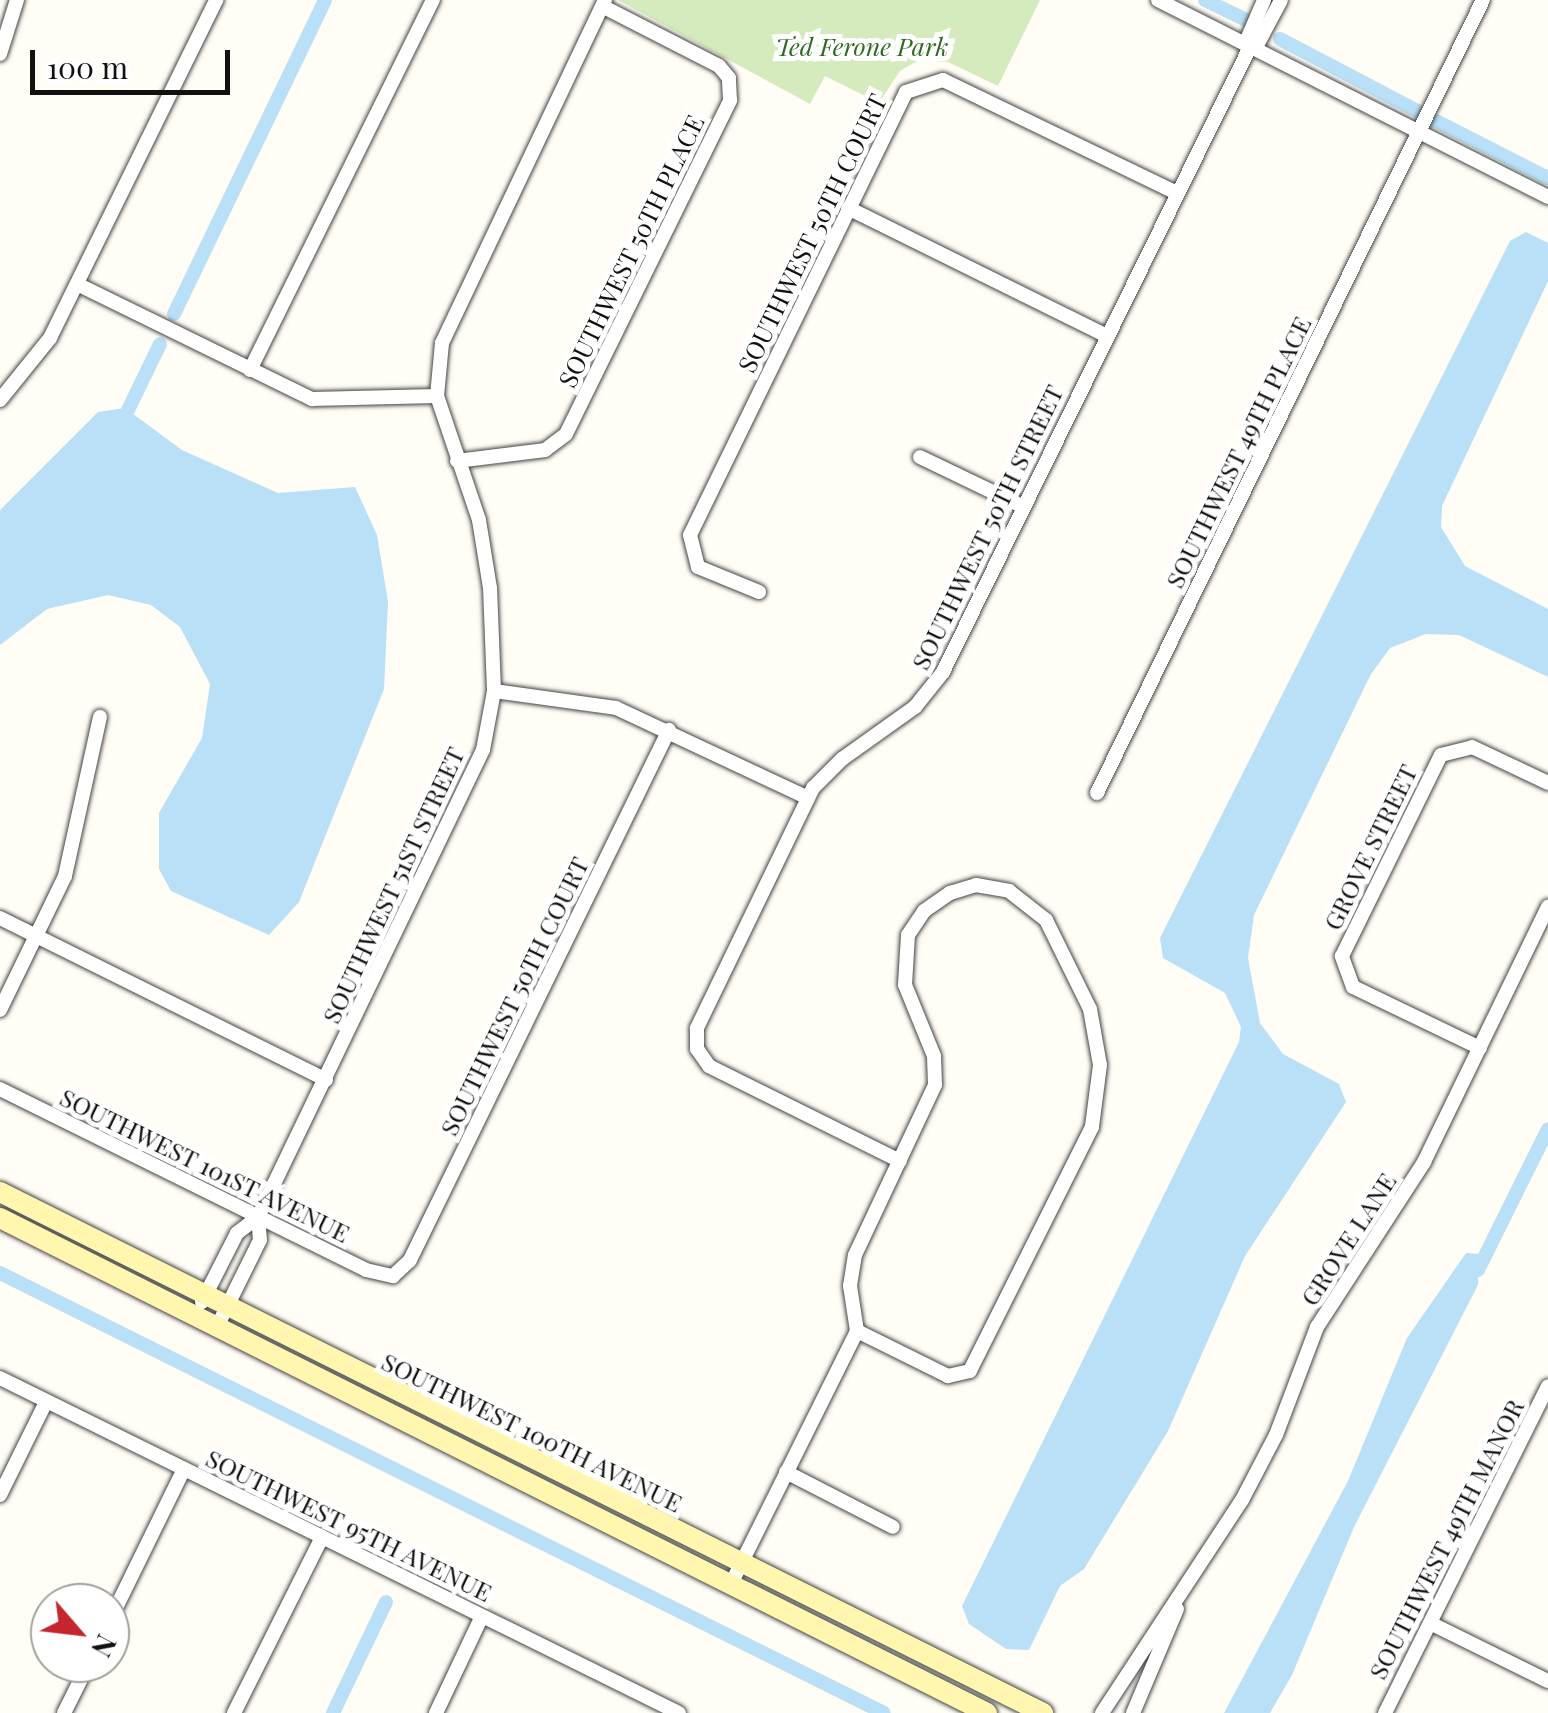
<!DOCTYPE html>
<style>
body{margin:0}
#map{position:relative;width:1548px;height:1713px;overflow:hidden;background:#fffdf5;font-family:"Playfair Display",serif}
div>[style]{position:absolute}
[style*='--x']{left:calc(var(--x)*1px);top:calc(var(--y)*1px);width:calc(var(--w)*1px);rotate:calc(var(--a)*1deg)}
.green>*{inset:0;background:#d5ebbd}
.water>*{inset:0;background:#b9e0f7}
.canal>*{height:14px;margin:-7px;padding:0 7px;transform-origin:7px;border-radius:7px;background:#b9e0f7}
.roads{filter:drop-shadow(0 0 2px #444) drop-shadow(0 0 2px #444)}
.minor>*{height:14px;margin:-7px;padding:0 7px;transform-origin:7px;border-radius:7px;background:#fff}
.secondary>*{height:20px;margin:-10px;padding:0 10px;transform-origin:10px;border-radius:10px;background:#fff6b0}
span{translate:-50% -50%;white-space:nowrap;text-align:center;line-height:1.15;-webkit-text-stroke:10px #fff;paint-order:stroke}
.park-label{font-size:25px;color:#2f6b1f;font-style:italic}
.street-label{font-size:25px;color:#111}
.north{position:absolute;left:30px;top:1583px;width:100px;height:100px;box-sizing:border-box;background:#fff;border:2px solid #a0a0a0;border-radius:50%;rotate:118deg;font-size:28px;font-weight:700;line-height:40px;text-align:center;color:#111}
.north::after{content:'';display:block;margin:auto;width:35px;height:45px;background:#c4262e;clip-path:polygon(50% 0,100% 100%,50% 72%,0 100%)}
.scale{position:absolute;left:30px;top:50px;width:200px;height:45px;box-sizing:border-box;border:5px solid #111;border-top:0;padding-left:12px;font-size:30px;line-height:35px;white-space:nowrap;color:#111;-webkit-text-stroke:8px #fff;paint-order:stroke}
</style>
<div id="map">
<div class="green">
<div style="clip-path:polygon(618px 0,1040px 0,998px 86px,948px 62px,919px 60px,900px 71px,879px 103px,825px 76px,810px 104px)"></div>
</div>
<div class="water">
<div style="clip-path:polygon(1526px 232px,1548px 243px,1548px 281px,1442px 506px,1441px 527px,1465px 566px,1548px 609px,1548px 677px,1459px 635px,1426px 634px,1390px 648px,1371px 674px,1254px 915px,1248px 958px,1260px 1023px,1283px 1054px,1339px 1084px,1346px 1102px,1245px 1256px,1168px 1431px,1084px 1569px,1060px 1586px,1029px 1650px,1006px 1649px,969px 1624px,962px 1606px,1239px 1042px,1241px 1027px,1225px 993px,1163px 958px,1160px 938px,1510px 241px)"></div>
<div style="clip-path:polygon(125px 408px,182px 450px,278px 493px,355px 487px,377px 535px,388px 602px,384px 689px,299px 902px,269px 935px,171px 891px,159px 869px,159px 813px,202px 738px,210px 684px,180px 627px,151px 605px,108px 595px,47px 609px,0 645px,0 510px,98px 412px)"></div>
<div style="clip-path:polygon(1466px 1253px,1479px 1254px,1478px 1285px,1354px 1527px,1292px 1675px,1270px 1713px,1224px 1713px,1348px 1481px,1407px 1338px)"></div>
</div>
<div class="canal">
<div style="--x:1205;--y:0;--w:46;--a:26"></div>
<div style="--x:1280;--y:39;--w:155;--a:27.7"></div>
<div style="--x:1436;--y:121;--w:126;--a:27"></div>
<div style="--x:174;--y:314;--w:348;--a:-64.3"></div>
<div style="--x:128;--y:410;--w:73;--a:-64.1"></div>
<div style="--x:1478;--y:1270;--w:157;--a:-63.6"></div>
<div style="--x:0;--y:1273;--w:987;--a:26.46"></div>
<div style="--x:333;--y:1713;--w:123;--a:-64.5"></div>
</div>
<div class="roads">
<div class="minor">
<div style="--x:1158;--y:0;--w:437;--a:26.8"></div>
<div style="--x:1245;--y:44;--w:48;--a:-66.6"></div>
<div style="--x:1255;--y:49;--w:55;--a:-62"></div>
<div style="--x:0;--y:54;--w:57;--a:-72.5"></div>
<div style="--x:848;--y:208;--w:287;--a:26.3"></div>
<div style="--x:77;--y:284;--w:262;--a:26.1"></div>
<div style="--x:312;--y:399;--w:125;--a:-1.4"></div>
<div style="--x:250;--y:370;--w:413;--a:-63.7"></div>
<div style="--x:0;--y:400;--w:80;--a:-51.1"></div>
<div style="--x:50;--y:338;--w:377;--a:-63.8"></div>
<div style="--x:920;--y:457;--w:115;--a:25.7"></div>
<div style="--x:457;--y:461;--w:89;--a:-7.1"></div>
<div style="--x:545;--y:450;--w:26;--a:-37"></div>
<div style="--x:566;--y:434;--w:372;--a:-63.8"></div>
<div style="--x:730;--y:100;--w:22;--a:-93"></div>
<div style="--x:729;--y:78;--w:16;--a:-130"></div>
<div style="--x:719;--y:66;--w:131;--a:-152.9"></div>
<div style="--x:759;--y:592;--w:66;--a:-157.7"></div>
<div style="--x:698;--y:567;--w:33;--a:-104"></div>
<div style="--x:690;--y:535;--w:493;--a:-64"></div>
<div style="--x:906;--y:92;--w:39;--a:-18"></div>
<div style="--x:943;--y:80;--w:260;--a:25.8"></div>
<div style="--x:494;--y:691;--w:123;--a:7.9"></div>
<div style="--x:616;--y:708;--w:212;--a:25.1"></div>
<div style="--x:1097;--y:793;--w:882;--a:-64.05"></div>
<div style="--x:0;--y:918;--w:364;--a:26.4"></div>
<div style="--x:0;--y:1010;--w:149;--a:-64.1"></div>
<div style="--x:65;--y:876;--w:163;--a:-77.6"></div>
<div style="--x:1480;--y:1048;--w:141;--a:-154.3"></div>
<div style="--x:1353;--y:987;--w:33;--a:-110"></div>
<div style="--x:1342;--y:956;--w:224;--a:-63.8"></div>
<div style="--x:1441;--y:755;--w:32;--a:-14"></div>
<div style="--x:1472;--y:747;--w:84;--a:25.3"></div>
<div style="--x:0;--y:1089;--w:408;--a:26.3"></div>
<div style="--x:366;--y:1270;--w:28;--a:13"></div>
<div style="--x:393;--y:1276;--w:23;--a:-43"></div>
<div style="--x:410;--y:1260;--w:590;--a:-63.96"></div>
<div style="--x:900;--y:1161;--w:213;--a:-153.6"></div>
<div style="--x:709;--y:1066;--w:21;--a:-125"></div>
<div style="--x:697;--y:1049;--w:21;--a:-90"></div>
<div style="--x:697;--y:1028;--w:267;--a:-64.2"></div>
<div style="--x:813;--y:788;--w:41;--a:-45"></div>
<div style="--x:842;--y:759;--w:90;--a:-35.5"></div>
<div style="--x:915;--y:707;--w:45;--a:-51.3"></div>
<div style="--x:943;--y:672;--w:696;--a:-63.84"></div>
<div style="--x:202;--y:1302;--w:77;--a:-63.1"></div>
<div style="--x:237;--y:1233;--w:26;--a:-37"></div>
<div style="--x:258;--y:1217;--w:518;--a:-64.28"></div>
<div style="--x:483;--y:750;--w:60;--a:-79.4"></div>
<div style="--x:494;--y:691;--w:103;--a:-92.2"></div>
<div style="--x:490;--y:588;--w:69;--a:-99.2"></div>
<div style="--x:479;--y:520;--w:131;--a:-108.7"></div>
<div style="--x:437;--y:396;--w:53;--a:-84.6"></div>
<div style="--x:442;--y:343;--w:380;--a:-64.6"></div>
<div style="--x:216;--y:1329;--w:99;--a:-63.7"></div>
<div style="--x:260;--y:1240;--w:23;--a:-95"></div>
<div style="--x:0;--y:1378;--w:757;--a:26.26"></div>
<div style="--x:786;--y:1472;--w:120;--a:27.2"></div>
<div style="--x:0;--y:1495;--w:104;--a:-63.7"></div>
<div style="--x:730;--y:1586;--w:285;--a:-63.5"></div>
<div style="--x:857;--y:1331;--w:46;--a:-98.8"></div>
<div style="--x:850;--y:1286;--w:31;--a:-81"></div>
<div style="--x:855;--y:1255;--w:188;--a:-64.8"></div>
<div style="--x:935;--y:1085;--w:29;--a:-92"></div>
<div style="--x:934;--y:1056;--w:77;--a:-112.2"></div>
<div style="--x:905;--y:985;--w:50;--a:-86.6"></div>
<div style="--x:908;--y:935;--w:29;--a:-56"></div>
<div style="--x:924;--y:911;--w:32;--a:-35"></div>
<div style="--x:950;--y:893;--w:27;--a:-17"></div>
<div style="--x:976;--y:885;--w:34;--a:10"></div>
<div style="--x:1009;--y:891;--w:47;--a:38.1"></div>
<div style="--x:1046;--y:920;--w:99;--a:63.7"></div>
<div style="--x:1090;--y:1009;--w:57;--a:79.9"></div>
<div style="--x:1100;--y:1065;--w:63;--a:97.4"></div>
<div style="--x:1092;--y:1127;--w:273;--a:116.6"></div>
<div style="--x:970;--y:1371;--w:23;--a:167"></div>
<div style="--x:948;--y:1376;--w:102;--a:-153.7"></div>
<div style="--x:110;--y:1620;--w:168;--a:-63.9"></div>
<div style="--x:1432;--y:1624;--w:129;--a:26.2"></div>
<div style="--x:64;--y:1713;--w:56;--a:-63.4"></div>
<div style="--x:234;--y:1713;--w:197;--a:-63.4"></div>
<div style="--x:436;--y:1713;--w:107;--a:-64.6"></div>
<div style="--x:1102;--y:1713;--w:255;--a:-56.7"></div>
<div style="--x:1242;--y:1500;--w:73;--a:-62.4"></div>
<div style="--x:1276;--y:1435;--w:116;--a:-69.2"></div>
<div style="--x:1317;--y:1327;--w:197;--a:-57"></div>
<div style="--x:1424;--y:1162;--w:284;--a:-64.1"></div>
<div style="--x:1133;--y:1713;--w:113;--a:-67.1"></div>
<div style="--x:1385;--y:1713;--w:365;--a:-63.5"></div>
</div>
<div class="secondary">
<div style="--x:0;--y:1192;--w:1166;--a:26.54"></div>
<div style="--x:0;--y:1218;--w:1104;--a:26.63"></div>
</div>
</div>
<div class="park-label">
<span style="left:862px;top:46px">Ted Ferone Park</span>
</div>
<div class="street-label">
<span style="left:812px;top:233px;rotate:-64deg">SOUTHWEST 50TH COURT</span>
<span style="left:631px;top:251px;rotate:-64deg">SOUTHWEST 50TH PLACE</span>
<span style="left:1238px;top:452px;rotate:-64deg">SOUTHWEST 49TH PLACE</span>
<span style="left:987px;top:527px;rotate:-64deg">SOUTHWEST 50TH STREET</span>
<span style="left:1370px;top:847px;rotate:-64deg">GROVE STREET</span>
<span style="left:393px;top:885px;rotate:-65deg">SOUTHWEST 51ST STREET</span>
<span style="left:514px;top:996px;rotate:-64deg">SOUTHWEST 50TH COURT</span>
<span style="left:205px;top:1165px;rotate:26deg">SOUTHWEST 101ST AVENUE</span>
<span style="left:1348px;top:1239px;rotate:-57deg">GROVE LANE</span>
<span style="left:532px;top:1432px;rotate:26deg">SOUTHWEST 100TH AVENUE</span>
<span style="left:349px;top:1525px;rotate:26deg">SOUTHWEST 95TH AVENUE</span>
<span style="left:1446px;top:1539px;rotate:-63deg">SOUTHWEST 49TH MANOR</span>
</div>
<div class="north">N</div>
<div class="scale">100 m</div>
</div>
